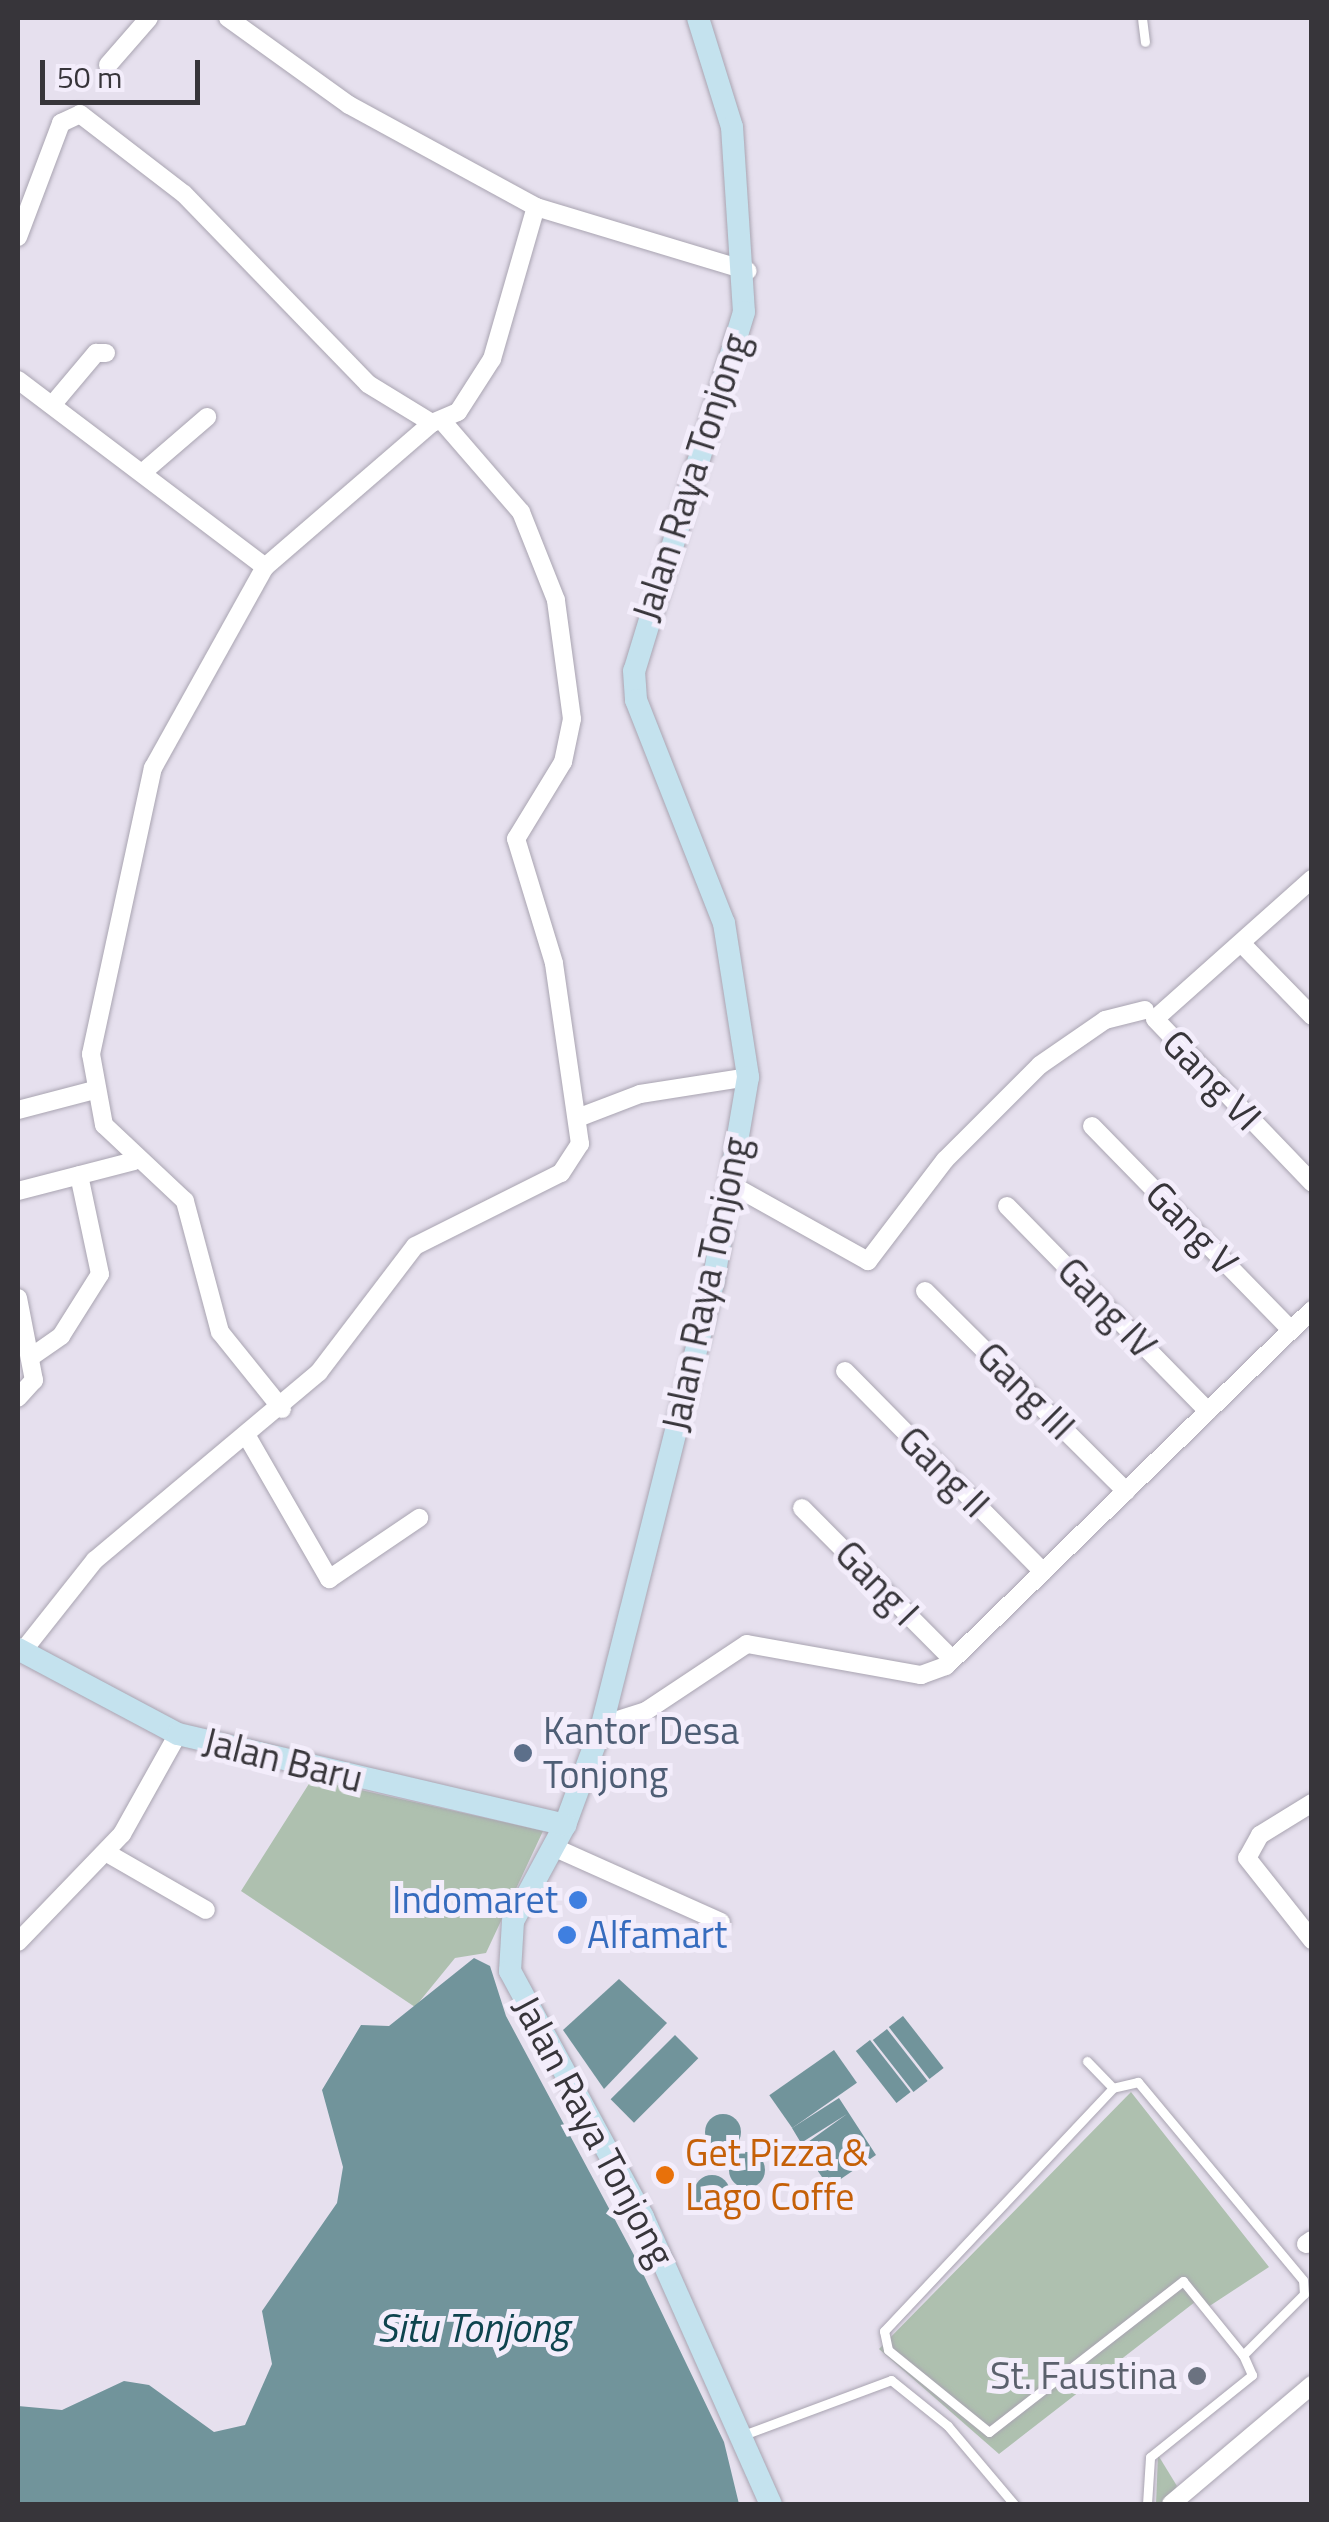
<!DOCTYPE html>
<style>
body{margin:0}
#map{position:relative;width:1329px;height:2522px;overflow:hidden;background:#e6e0ee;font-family:"Titillium Web",sans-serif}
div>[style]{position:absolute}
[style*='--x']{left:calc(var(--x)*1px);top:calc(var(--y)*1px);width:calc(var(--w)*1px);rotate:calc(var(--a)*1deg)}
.green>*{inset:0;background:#aec0af}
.water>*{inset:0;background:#71949b;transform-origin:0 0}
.round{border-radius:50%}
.roads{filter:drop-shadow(0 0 2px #a9a4b1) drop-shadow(0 0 2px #a9a4b1)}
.lane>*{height:9px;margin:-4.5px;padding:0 4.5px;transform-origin:4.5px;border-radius:4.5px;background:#fff}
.street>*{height:18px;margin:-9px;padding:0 9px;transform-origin:9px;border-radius:9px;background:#fff}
.secondary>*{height:22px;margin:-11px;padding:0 11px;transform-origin:11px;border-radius:11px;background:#c4e2ee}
.dots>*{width:28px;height:28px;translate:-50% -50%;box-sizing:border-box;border:5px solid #f3edfb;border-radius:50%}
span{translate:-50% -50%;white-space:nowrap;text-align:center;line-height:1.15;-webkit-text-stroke:10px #f3edfb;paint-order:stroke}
.street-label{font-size:38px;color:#37353a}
.service-label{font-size:38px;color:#4e5e75}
.left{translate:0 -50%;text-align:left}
.shop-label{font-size:38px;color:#366cbe}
.right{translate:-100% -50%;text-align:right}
.food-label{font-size:38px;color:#c56008}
.worship-label{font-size:38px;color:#5b616d}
.water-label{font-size:40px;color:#0e444e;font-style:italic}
.frame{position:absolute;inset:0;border:20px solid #37353a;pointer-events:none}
.scale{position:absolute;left:40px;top:60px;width:160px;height:45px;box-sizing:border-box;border:5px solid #37353a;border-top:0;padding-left:12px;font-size:30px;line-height:35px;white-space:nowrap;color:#37353a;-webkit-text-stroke:8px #f3edfb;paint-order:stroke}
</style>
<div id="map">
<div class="green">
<div style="clip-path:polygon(312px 1779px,543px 1831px,486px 1953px,455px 1958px,415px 2007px,241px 1891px)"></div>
<div style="clip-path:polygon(1131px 2092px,1269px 2267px,1205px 2309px,1195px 2302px,999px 2454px,879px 2349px)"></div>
<div style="clip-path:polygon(1158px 2455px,1177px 2486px,1167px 2504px,1156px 2504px)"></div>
</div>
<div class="water">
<div style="clip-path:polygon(474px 1958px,490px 1966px,506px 2016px,635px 2257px,724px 2442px,739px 2504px,18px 2504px,18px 2406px,62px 2410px,124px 2381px,149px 2385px,214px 2432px,245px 2425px,272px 2364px,262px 2311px,337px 2203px,343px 2167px,322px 2090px,361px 2025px,389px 2026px)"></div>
<div style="clip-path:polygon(619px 1979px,667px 2023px,604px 2089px,563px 2030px)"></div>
<div style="left:903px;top:2016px;width:66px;height:18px;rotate:52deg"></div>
<div style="left:887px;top:2029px;width:66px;height:18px;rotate:52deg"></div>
<div style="left:675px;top:2035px;width:33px;height:91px;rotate:45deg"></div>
<div style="left:870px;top:2040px;width:66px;height:18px;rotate:52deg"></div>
<div style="left:834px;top:2050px;width:40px;height:79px;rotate:55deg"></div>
<div style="clip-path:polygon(839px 2098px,876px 2155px,829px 2187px,801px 2147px,847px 2114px,801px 2143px,792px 2128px)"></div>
<div class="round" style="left:705px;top:2114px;width:36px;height:36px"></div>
<div class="round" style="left:729px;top:2152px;width:36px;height:36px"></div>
<div class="round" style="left:694px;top:2175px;width:36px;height:36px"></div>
</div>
<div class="roads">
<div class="lane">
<div style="--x:1142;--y:18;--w:24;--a:83"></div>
<div style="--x:1087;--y:2061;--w:37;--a:46"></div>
<div style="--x:746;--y:2434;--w:155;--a:-20.4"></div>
<div style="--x:891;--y:2380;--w:73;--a:38.9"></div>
<div style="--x:948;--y:2426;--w:102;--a:49.8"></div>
<div style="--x:1147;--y:2504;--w:47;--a:-86.3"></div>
<div style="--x:1150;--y:2457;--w:131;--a:-38.8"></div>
<div style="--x:1252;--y:2375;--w:22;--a:-114"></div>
<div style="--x:1243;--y:2355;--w:86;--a:-45"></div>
<div style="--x:1304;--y:2294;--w:14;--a:-94"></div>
<div style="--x:1303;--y:2280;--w:258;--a:-129.8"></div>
<div style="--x:1138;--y:2082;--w:26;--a:167"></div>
<div style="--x:1113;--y:2088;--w:334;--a:133.3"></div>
<div style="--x:884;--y:2331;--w:19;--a:78"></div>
<div style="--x:888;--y:2350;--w:130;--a:39.1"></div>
<div style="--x:989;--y:2432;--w:246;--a:-37.9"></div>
<div style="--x:1183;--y:2281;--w:95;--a:51"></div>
</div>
<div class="street">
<div style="--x:228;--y:18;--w:149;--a:35.7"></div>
<div style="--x:349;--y:105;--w:213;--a:28.6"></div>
<div style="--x:536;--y:207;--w:221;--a:16.8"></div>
<div style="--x:108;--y:65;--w:62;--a:-48.9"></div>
<div style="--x:18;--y:237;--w:122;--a:-69.3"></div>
<div style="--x:61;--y:123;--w:21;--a:-25"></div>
<div style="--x:80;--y:114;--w:131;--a:37.6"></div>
<div style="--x:184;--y:194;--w:264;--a:45.9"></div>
<div style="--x:368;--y:384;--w:75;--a:31.4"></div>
<div style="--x:432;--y:423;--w:28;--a:-23"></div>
<div style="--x:458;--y:412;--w:63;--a:-57.3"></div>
<div style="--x:492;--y:359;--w:158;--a:-73.9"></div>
<div style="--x:18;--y:380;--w:310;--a:37.1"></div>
<div style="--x:53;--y:404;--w:67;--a:-49.9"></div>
<div style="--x:96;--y:353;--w:10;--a:0"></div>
<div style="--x:142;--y:473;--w:86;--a:-40.7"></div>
<div style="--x:1312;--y:879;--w:210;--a:138.3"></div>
<div style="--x:1155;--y:1019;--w:227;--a:46.2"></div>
<div style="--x:1243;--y:945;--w:99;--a:45.8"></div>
<div style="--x:18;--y:1110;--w:79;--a:-14.7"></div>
<div style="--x:580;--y:1117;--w:64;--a:-21"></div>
<div style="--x:640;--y:1094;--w:109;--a:-8.9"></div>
<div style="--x:1092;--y:1126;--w:285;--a:45.7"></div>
<div style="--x:732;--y:1185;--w:156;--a:29.2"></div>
<div style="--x:868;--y:1261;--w:127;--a:-52.7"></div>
<div style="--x:945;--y:1160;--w:134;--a:-45"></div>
<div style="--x:1040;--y:1065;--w:79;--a:-34.7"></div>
<div style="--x:1105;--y:1020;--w:41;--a:-14"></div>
<div style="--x:18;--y:1191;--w:120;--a:-14.5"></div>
<div style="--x:1007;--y:1206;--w:287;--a:45.6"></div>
<div style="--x:925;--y:1291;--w:284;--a:44.9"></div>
<div style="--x:18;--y:1298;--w:84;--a:79"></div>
<div style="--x:34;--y:1380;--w:24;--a:132"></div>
<div style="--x:31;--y:1357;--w:37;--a:-35"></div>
<div style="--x:61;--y:1336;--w:73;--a:-57.8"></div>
<div style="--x:100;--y:1274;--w:101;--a:-102"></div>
<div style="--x:845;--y:1371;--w:282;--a:45.4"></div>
<div style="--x:282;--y:1409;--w:99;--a:-128.8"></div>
<div style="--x:220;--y:1332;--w:136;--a:-105"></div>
<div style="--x:185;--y:1201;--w:111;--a:-136.8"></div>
<div style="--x:104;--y:1125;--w:72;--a:-100.4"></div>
<div style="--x:91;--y:1054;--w:293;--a:-77.8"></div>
<div style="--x:153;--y:768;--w:230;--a:-60.9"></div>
<div style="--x:265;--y:567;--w:221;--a:-40.8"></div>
<div style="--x:248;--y:1438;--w:163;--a:60.1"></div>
<div style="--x:329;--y:1579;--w:109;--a:-34.1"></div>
<div style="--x:802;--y:1508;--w:213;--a:45.2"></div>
<div style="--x:22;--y:1652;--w:117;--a:-51.6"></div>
<div style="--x:95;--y:1560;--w:292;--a:-40"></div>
<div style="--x:319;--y:1372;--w:158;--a:-52.7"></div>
<div style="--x:415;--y:1246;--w:163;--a:-26.6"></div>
<div style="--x:561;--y:1173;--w:35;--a:-57"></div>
<div style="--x:580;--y:1144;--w:183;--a:-98.2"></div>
<div style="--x:554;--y:963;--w:130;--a:-107"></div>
<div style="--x:516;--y:839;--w:90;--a:-58.6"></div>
<div style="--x:563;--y:762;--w:44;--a:-78.2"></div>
<div style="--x:572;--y:719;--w:120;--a:-97.7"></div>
<div style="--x:556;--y:600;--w:95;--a:-111.7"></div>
<div style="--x:521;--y:512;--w:119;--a:-130.9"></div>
<div style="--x:602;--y:1725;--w:46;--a:-17.7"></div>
<div style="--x:646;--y:1711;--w:121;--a:-33.6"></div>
<div style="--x:747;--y:1644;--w:177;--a:10.1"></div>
<div style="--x:921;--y:1675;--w:27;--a:-20"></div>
<div style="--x:946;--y:1666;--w:511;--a:-44.21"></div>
<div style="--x:1312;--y:1803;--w:61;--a:148.4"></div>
<div style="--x:1260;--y:1835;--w:26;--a:119"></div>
<div style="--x:1247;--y:1858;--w:105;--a:51.6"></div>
<div style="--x:553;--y:1847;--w:184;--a:24.1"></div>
<div style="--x:107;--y:1853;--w:114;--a:29.9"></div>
<div style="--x:18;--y:1942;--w:150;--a:-46.1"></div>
<div style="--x:122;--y:1834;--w:115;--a:-60.8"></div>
<div style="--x:1306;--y:2244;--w:7;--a:-34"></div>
<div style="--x:1171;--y:2504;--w:185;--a:-40.2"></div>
</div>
<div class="secondary">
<div style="--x:698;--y:18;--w:114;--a:72.7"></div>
<div style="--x:732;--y:127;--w:185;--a:86.3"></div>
<div style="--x:744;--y:312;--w:375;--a:107"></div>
<div style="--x:634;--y:671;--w:29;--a:86"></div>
<div style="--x:636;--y:700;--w:240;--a:68.5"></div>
<div style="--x:724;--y:923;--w:156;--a:81.1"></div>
<div style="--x:748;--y:1077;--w:209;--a:99.6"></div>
<div style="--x:713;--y:1283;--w:456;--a:104.1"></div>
<div style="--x:602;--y:1725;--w:107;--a:110.3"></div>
<div style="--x:565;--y:1825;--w:109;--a:118.4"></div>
<div style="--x:513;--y:1921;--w:50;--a:93.4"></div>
<div style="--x:510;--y:1971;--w:280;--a:61.6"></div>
<div style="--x:643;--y:2217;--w:314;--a:66"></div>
<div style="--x:18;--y:1649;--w:181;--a:28"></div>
<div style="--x:178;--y:1734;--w:398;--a:13.2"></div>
</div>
</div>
<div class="dots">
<div style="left:523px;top:1753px;background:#5c6f8a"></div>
<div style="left:578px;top:1900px;background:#3f7fe0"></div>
<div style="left:567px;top:1935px;background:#3f7fe0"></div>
<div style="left:665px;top:2175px;background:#e8710a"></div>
<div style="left:1197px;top:2376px;background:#6b7280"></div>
</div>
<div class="street-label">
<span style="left:691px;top:477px;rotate:-72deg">Jalan Raya Tonjong</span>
<span style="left:1212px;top:1080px;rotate:46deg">Gang VI</span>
<span style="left:1192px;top:1228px;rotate:46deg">Gang V</span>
<span style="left:706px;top:1284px;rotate:-78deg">Jalan Raya Tonjong</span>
<span style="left:1107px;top:1308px;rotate:46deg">Gang IV</span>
<span style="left:1026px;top:1391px;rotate:45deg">Gang III</span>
<span style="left:944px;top:1472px;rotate:45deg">Gang II</span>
<span style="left:877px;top:1583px;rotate:46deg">Gang I</span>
<span style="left:283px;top:1760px;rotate:14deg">Jalan Baru</span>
<span style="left:594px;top:2131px;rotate:62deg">Jalan Raya Tonjong</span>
</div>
<div class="service-label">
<span class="left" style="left:543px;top:1753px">Kantor Desa<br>Tonjong</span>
</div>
<div class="shop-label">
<span class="right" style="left:558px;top:1900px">Indomaret</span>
<span class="left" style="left:587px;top:1935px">Alfamart</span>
</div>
<div class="food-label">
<span class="left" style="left:685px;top:2175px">Get Pizza &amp;<br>Lago Coffe</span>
</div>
<div class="worship-label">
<span class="right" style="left:1177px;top:2376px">St. Faustina</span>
</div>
<div class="water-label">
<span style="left:473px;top:2328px">Situ Tonjong</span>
</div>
<div class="frame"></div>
<div class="scale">50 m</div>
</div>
